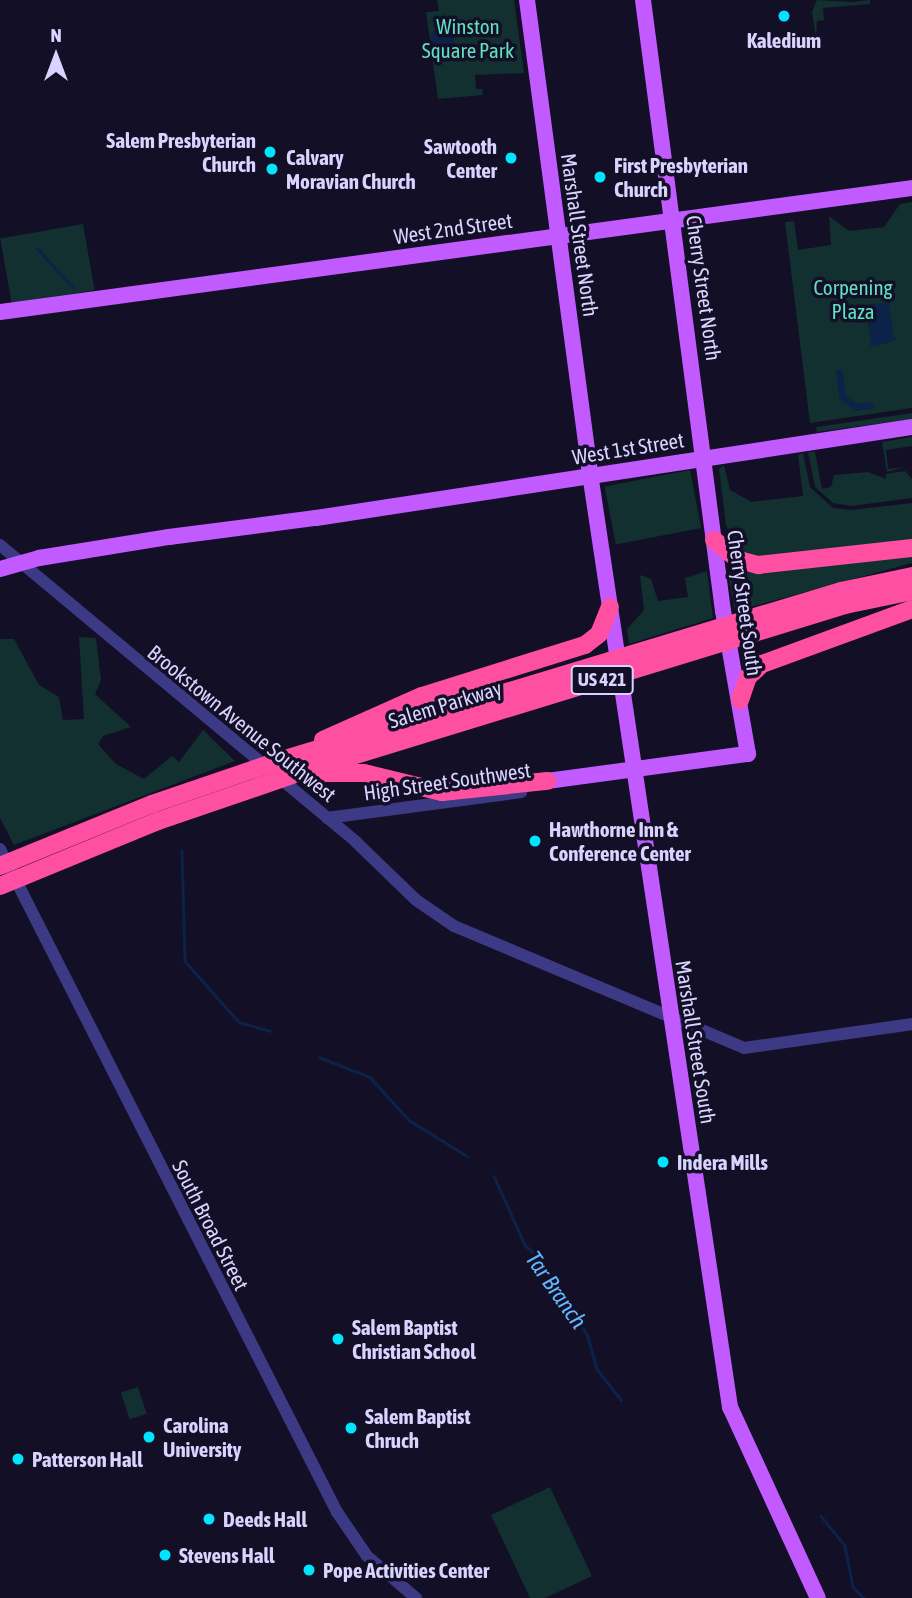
<!DOCTYPE html>
<style>
body{margin:0}
#map{position:relative;width:912px;height:1598px;overflow:hidden;background:#130f26;font-family:"Asap Condensed",sans-serif}
div>[style]{position:absolute}
[style*='--x']{left:calc(var(--x)*1px);top:calc(var(--y)*1px);width:calc(var(--w)*1px);rotate:calc(var(--a)*1deg)}
.green>*{inset:0;background:#12302f;transform-origin:0 0}
.water>*{inset:0;background:#0c2248}
.round{border-radius:50%}
.stream>*{height:2.5px;margin:-1.25px;padding:0 1.25px;transform-origin:1.25px;border-radius:1.25px;background:#0c2248}
.minor>*{height:12px;margin:-6px;padding:0 6px;transform-origin:6px;border-radius:6px;background:#3d3a85}
.major>*{height:16px;margin:-8px;padding:0 8px;transform-origin:8px;border-radius:8px;background:#c25bff}
.highway>*{height:18px;margin:-9px;padding:0 9px;transform-origin:9px;border-radius:9px;background:#ff4fa3}
.dots>*{width:19px;height:19px;translate:-50% -50%;box-sizing:border-box;border:4px solid #130f26;border-radius:50%}
span{translate:-50% -50%;white-space:nowrap;text-align:center;line-height:1.15;-webkit-text-stroke:7px #130f26;paint-order:stroke}
.shield-label span{padding:2px 5px;background:#130f26;border:2px solid;border-radius:5px;-webkit-text-stroke-width:0}
.shield-label{font-size:19px;color:#d9d4ff;font-weight:700}
.park-label{font-size:21px;color:#5fe0c0}
.poi-label{font-size:21px;color:#d9d4ff;font-weight:700}
.right{translate:-100% -50%;text-align:right}
.left{translate:0 -50%;text-align:left}
.street-label{font-size:21px;color:#d9d4ff}
.water-label{font-size:23px;color:#62b6ff;font-style:italic}
.north{position:absolute;left:21px;top:21px;width:70px;height:70px;-webkit-text-stroke:5px #130f26;paint-order:stroke;rotate:0deg;font-size:19px;font-weight:700;line-height:28px;text-align:center;color:#d9d4ff}
.north::after{content:'';display:block;margin:auto;width:24px;height:32px;background:#d9d4ff;clip-path:polygon(50% 0,100% 100%,50% 72%,0 100%)}
</style>
<div id="map">
<div class="green">
<div style="clip-path:polygon(437px 0,514px 0,524px 73px,475px 75px,476px 89px,482px 89px,483px 95px,438px 99px,426px 12px,439px 11px)"></div>
<div style="clip-path:polygon(817px 0,853px 2px,870px 0,870px 4px,823px 8px,824px 20px,817px 21px,816px 37px,812px 12px)"></div>
<div style="clip-path:polygon(912px 202px,912px 408px,810px 423px,785px 222px,794px 221px,798px 250px,831px 245px,829px 216px,849px 231px,884px 227px,900px 204px)"></div>
<div style="left:83px;top:224px;width:67px;height:84px;rotate:80deg"></div>
<div style="clip-path:polygon(912px 413px,912px 419px,817px 432px,816px 427px)"></div>
<div style="clip-path:polygon(912px 437px,912px 446px,886px 450px,888px 469px,905px 467px,887px 472px,882px 442px)"></div>
<div style="clip-path:polygon(808px 452px,815px 452px,822px 489px,831px 487px,834px 475px,868px 472px,886px 479px,886px 474px,905px 471px,912px 479px,912px 498px,851px 506px,833px 503px,815px 487px)"></div>
<div style="clip-path:polygon(803px 453px,810px 487px,833px 508px,851px 510px,912px 503px,912px 540px,749px 558px,735px 545px,726px 525px,719px 469px,724px 465px,730px 490px,752px 502px,803px 496px,798px 455px)"></div>
<div style="left:690px;top:470px;width:59px;height:87px;rotate:79deg"></div>
<div style="clip-path:polygon(912px 553px,912px 563px,735px 611px,734px 607px,728px 574px)"></div>
<div style="clip-path:polygon(707px 571px,713px 618px,629px 644px,627px 629px,644px 610px,640px 575px,651px 579px,658px 601px,688px 597px,685px 578px)"></div>
<div style="clip-path:polygon(79px 637px,96px 638px,101px 680px,95px 694px,131px 727px,103px 736px,98px 744px,116px 764px,144px 779px,172px 756px,179px 762px,203px 730px,235px 761px,14px 845px,0 818px,0 639px,14px 639px,39px 685px,59px 697px,63px 720px,84px 719px)"></div>
<div style="left:138px;top:1387px;width:28px;height:18px;rotate:72deg"></div>
<div style="clip-path:polygon(550px 1487px,592px 1576px,545px 1598px,530px 1598px,491px 1515px)"></div>
</div>
<div class="water">
<div class="round" style="left:430px;top:28px;width:24px;height:24px"></div>
<div style="clip-path:polygon(889px 302px,894px 337px,898px 340px,871px 347px,866px 305px)"></div>
<div style="clip-path:polygon(842px 369px,846px 395px,858px 404px,873px 402px,874px 408px,856px 411px,839px 398px,836px 370px)"></div>
</div>
<div class="stream">
<div style="--x:37;--y:248;--w:53;--a:47.3"></div>
<div style="--x:182;--y:851;--w:110;--a:88.4"></div>
<div style="--x:185;--y:961;--w:81;--a:48.5"></div>
<div style="--x:239;--y:1022;--w:32;--a:16"></div>
<div style="--x:319;--y:1057;--w:55;--a:21.4"></div>
<div style="--x:370;--y:1077;--w:58;--a:47.8"></div>
<div style="--x:409;--y:1120;--w:68;--a:31.8"></div>
<div style="--x:494;--y:1176;--w:76;--a:65.8"></div>
<div style="--x:525;--y:1245;--w:21;--a:43"></div>
<div style="--x:540;--y:1259;--w:57;--a:57.1"></div>
<div style="--x:571;--y:1307;--w:34;--a:60"></div>
<div style="--x:588;--y:1337;--w:33;--a:74"></div>
<div style="--x:597;--y:1369;--w:39;--a:52"></div>
<div style="--x:821;--y:1516;--w:38;--a:51"></div>
<div style="--x:845;--y:1546;--w:42;--a:79"></div>
<div style="--x:853;--y:1587;--w:16;--a:45"></div>
</div>
<div class="minor">
<div style="--x:0;--y:545;--w:464;--a:39.8"></div>
<div style="--x:356;--y:842;--w:83;--a:44"></div>
<div style="--x:416;--y:900;--w:46;--a:34.4"></div>
<div style="--x:454;--y:926;--w:315;--a:22.8"></div>
<div style="--x:744;--y:1048;--w:170;--a:-8.1"></div>
<div style="--x:327;--y:818;--w:196;--a:-7.6"></div>
<div style="--x:0;--y:849;--w:744;--a:63.06"></div>
<div style="--x:337;--y:1512;--w:53;--a:55.7"></div>
<div style="--x:367;--y:1556;--w:65;--a:40.6"></div>
</div>
<div class="major">
<div style="--x:527;--y:0;--w:471;--a:82.4"></div>
<div style="--x:589;--y:467;--w:951;--a:81.47"></div>
<div style="--x:730;--y:1407;--w:210;--a:65.3"></div>
<div style="--x:0;--y:312;--w:920;--a:-7.74"></div>
<div style="--x:0;--y:569;--w:41;--a:-15.8"></div>
<div style="--x:39;--y:558;--w:132;--a:-9.2"></div>
<div style="--x:169;--y:537;--w:148;--a:-7.4"></div>
<div style="--x:316;--y:518;--w:603;--a:-8.68"></div>
<div style="--x:547;--y:781;--w:203;--a:-7.7"></div>
<div style="--x:748;--y:754;--w:145;--a:-99.9"></div>
<div style="--x:723;--y:611;--w:616;--a:-97.46"></div>
</div>
<div class="highway">
<div style="--x:714;--y:540;--w:32;--a:39"></div>
<div style="--x:739;--y:560;--w:20;--a:15"></div>
<div style="--x:758;--y:565;--w:155;--a:-6.3"></div>
<div style="--x:740;--y:700;--w:24;--a:-71"></div>
<div style="--x:748;--y:677;--w:19;--a:-43"></div>
<div style="--x:762;--y:664;--w:160;--a:-20.1"></div>
<div style="--x:323;--y:740;--w:108;--a:-24"></div>
<div style="--x:422;--y:696;--w:171;--a:-17.4"></div>
<div style="--x:585;--y:645;--w:18;--a:-38"></div>
<div style="--x:599;--y:634;--w:29;--a:-68"></div>
<div style="--x:325;--y:773;--w:39;--a:0"></div>
<div style="--x:364;--y:773;--w:80;--a:13.7"></div>
<div style="--x:442;--y:792;--w:106;--a:-6"></div>
<div style="--x:0;--y:866;--w:164;--a:-22.2"></div>
<div style="--x:152;--y:804;--w:133;--a:-18.8"></div>
<div style="--x:278;--y:761;--w:588;--a:-16.8"></div>
<div style="--x:841;--y:591;--w:73;--a:-11.9"></div>
<div style="--x:0;--y:886;--w:171;--a:-22.4"></div>
<div style="--x:158;--y:821;--w:161;--a:-18.9"></div>
<div style="--x:310;--y:769;--w:560;--a:-17.04"></div>
<div style="--x:845;--y:605;--w:68;--a:-11.8"></div>
</div>
<div class="dots">
<div style="left:784px;top:16px;background:#00e5ff"></div>
<div style="left:270px;top:152px;background:#00e5ff"></div>
<div style="left:511px;top:158px;background:#00e5ff"></div>
<div style="left:272px;top:169px;background:#00e5ff"></div>
<div style="left:600px;top:177px;background:#00e5ff"></div>
<div style="left:535px;top:841px;background:#00e5ff"></div>
<div style="left:663px;top:1162px;background:#00e5ff"></div>
<div style="left:338px;top:1339px;background:#00e5ff"></div>
<div style="left:351px;top:1428px;background:#00e5ff"></div>
<div style="left:149px;top:1437px;background:#00e5ff"></div>
<div style="left:18px;top:1459px;background:#00e5ff"></div>
<div style="left:209px;top:1519px;background:#00e5ff"></div>
<div style="left:165px;top:1555px;background:#00e5ff"></div>
<div style="left:309px;top:1570px;background:#00e5ff"></div>
</div>
<div class="shield-label">
<span style="left:602px;top:680px">US 421</span>
</div>
<div class="park-label">
<span style="left:468px;top:38px">Winston<br>Square Park</span>
<span style="left:853px;top:299px">Corpening<br>Plaza</span>
</div>
<div class="poi-label">
<span style="left:784px;top:40px">Kaledium</span>
<span class="right" style="left:256px;top:152px">Salem Presbyterian<br>Church</span>
<span class="right" style="left:497px;top:158px">Sawtooth<br>Center</span>
<span class="left" style="left:286px;top:169px">Calvary<br>Moravian Church</span>
<span class="left" style="left:614px;top:177px">First Presbyterian<br>Church</span>
<span class="left" style="left:549px;top:841px">Hawthorne Inn &amp;<br>Conference Center</span>
<span class="left" style="left:677px;top:1162px">Indera Mills</span>
<span class="left" style="left:352px;top:1339px">Salem Baptist<br>Christian School</span>
<span class="left" style="left:365px;top:1428px">Salem Baptist<br>Chruch</span>
<span class="left" style="left:163px;top:1437px">Carolina<br>University</span>
<span class="left" style="left:32px;top:1459px">Patterson Hall</span>
<span class="left" style="left:223px;top:1519px">Deeds Hall</span>
<span class="left" style="left:179px;top:1555px">Stevens Hall</span>
<span class="left" style="left:323px;top:1570px">Pope Activities Center</span>
</div>
<div class="street-label">
<span style="left:453px;top:228px;rotate:-8deg">West 2nd Street</span>
<span style="left:580px;top:235px;rotate:82deg">Marshall Street North</span>
<span style="left:704px;top:288px;rotate:82deg">Cherry Street North</span>
<span style="left:628px;top:448px;rotate:-9deg">West 1st Street</span>
<span style="left:745px;top:603px;rotate:82deg">Cherry Street South</span>
<span style="left:445px;top:704px;rotate:-17deg">Salem Parkway</span>
<span style="left:242px;top:723px;rotate:39deg">Brookstown Avenue Southwest</span>
<span style="left:447px;top:781px;rotate:-8deg">High Street Southwest</span>
<span style="left:696px;top:1042px;rotate:81deg">Marshall Street South</span>
<span style="left:211px;top:1225px;rotate:63deg">South Broad Street</span>
</div>
<div class="water-label">
<span style="left:556px;top:1290px;rotate:55deg">Tar Branch</span>
</div>
<div class="north">N</div>
</div>
